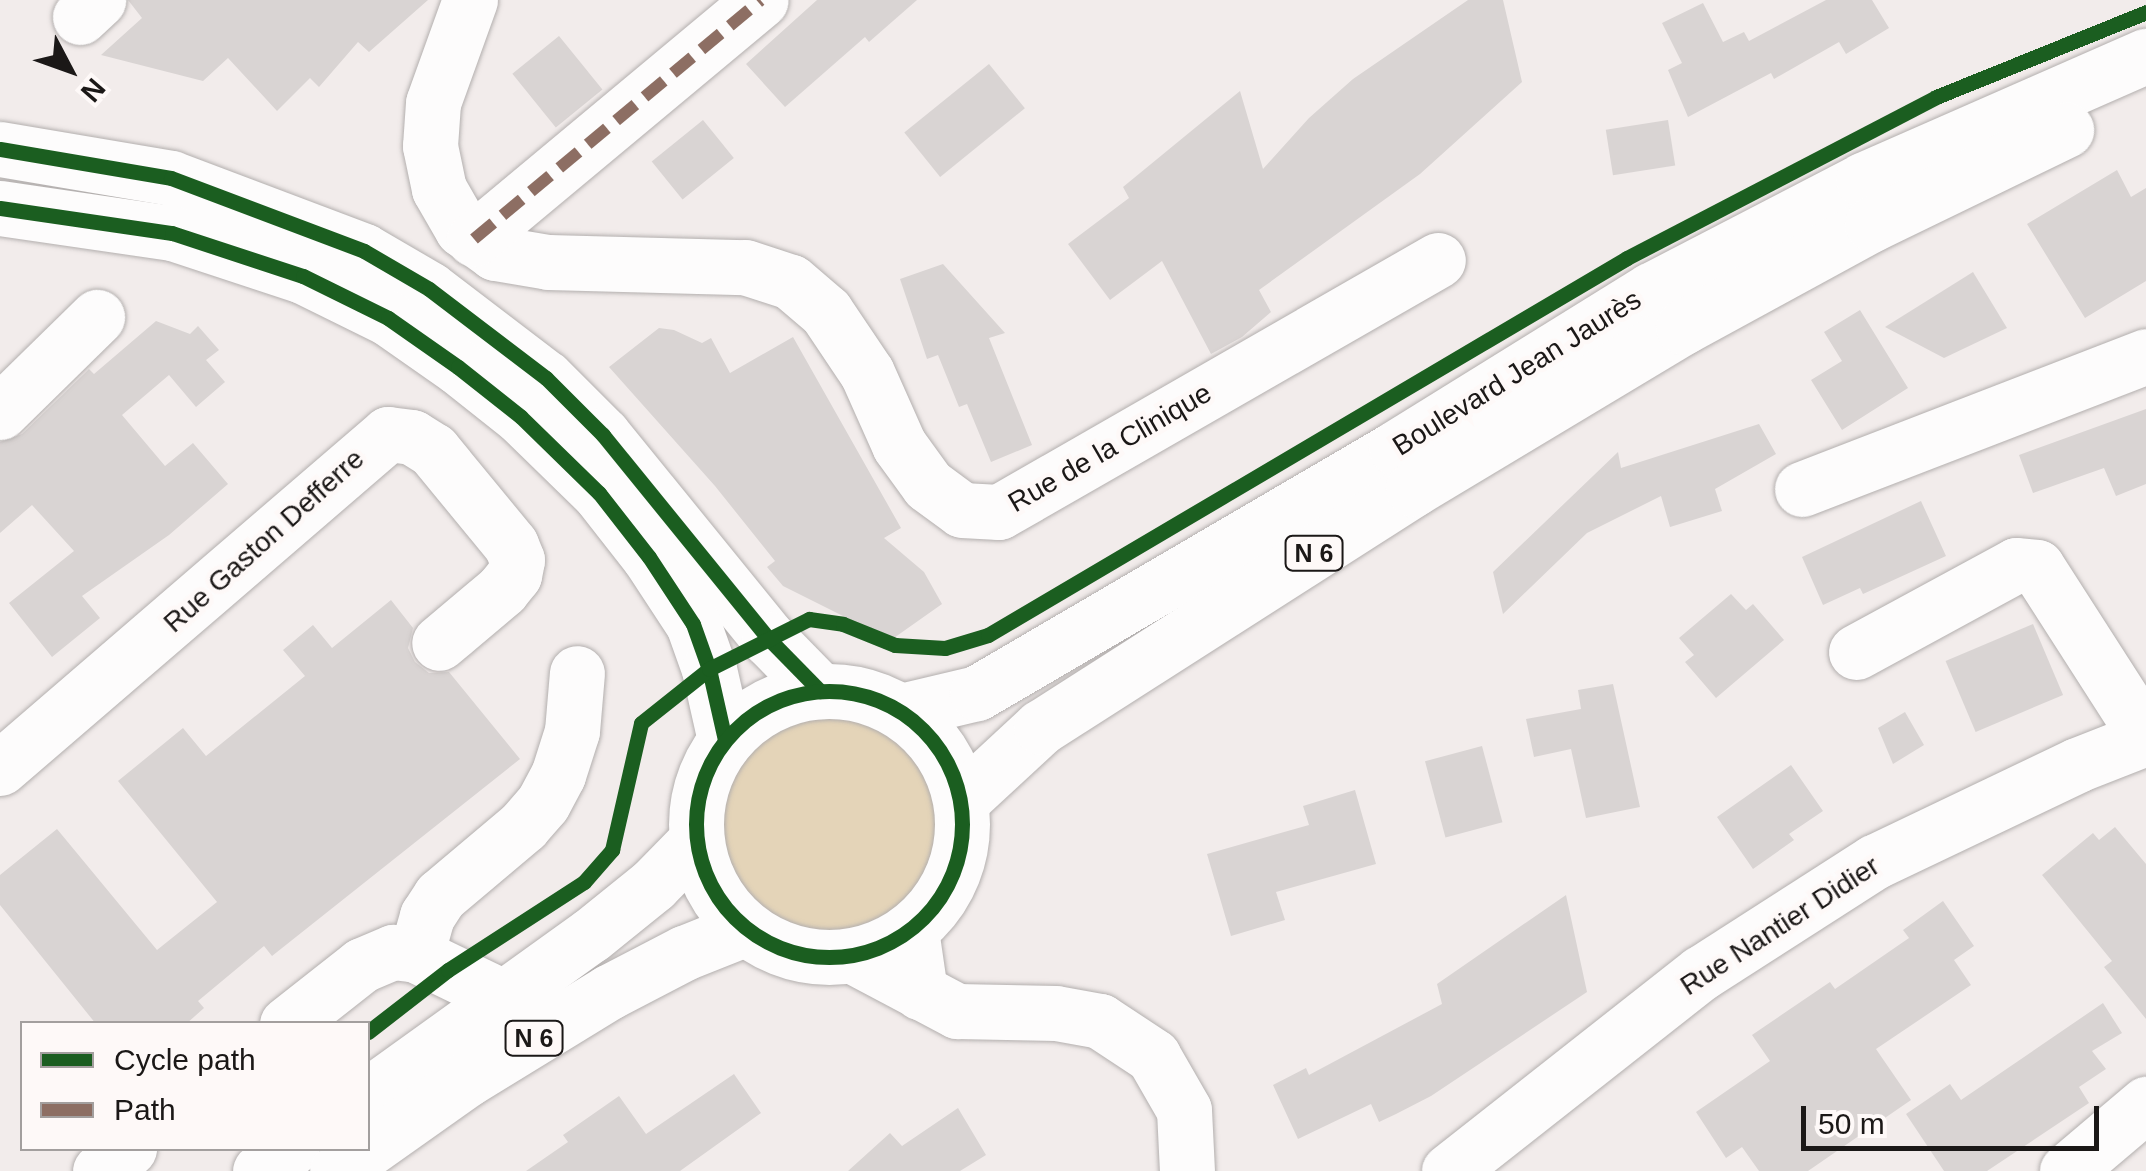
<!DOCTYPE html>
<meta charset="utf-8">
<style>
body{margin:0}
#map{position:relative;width:2146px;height:1171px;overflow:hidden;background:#f2eceb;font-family:Arial,sans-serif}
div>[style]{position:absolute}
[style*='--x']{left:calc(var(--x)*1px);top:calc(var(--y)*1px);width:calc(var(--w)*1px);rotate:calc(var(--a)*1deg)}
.green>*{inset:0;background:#e4d4b8}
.round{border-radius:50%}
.building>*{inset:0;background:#d9d4d3;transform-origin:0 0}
.roads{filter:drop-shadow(0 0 2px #b3afae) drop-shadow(0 0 2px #b3afae)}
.minor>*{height:55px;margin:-27.5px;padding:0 27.5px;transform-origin:27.5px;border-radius:27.5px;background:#fdfcfc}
.major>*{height:55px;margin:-27.5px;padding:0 27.5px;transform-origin:27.5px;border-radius:27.5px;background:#fdfcfc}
.major>.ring{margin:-27.5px;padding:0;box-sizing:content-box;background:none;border:55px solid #fdfcfc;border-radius:50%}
.quiet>*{height:12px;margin-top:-6px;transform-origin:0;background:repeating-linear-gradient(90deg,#8d6e63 0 25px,transparent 0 37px)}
.cycleway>*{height:15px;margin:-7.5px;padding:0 7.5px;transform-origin:7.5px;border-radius:7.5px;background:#1b5e20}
.cycleway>.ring{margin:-7.5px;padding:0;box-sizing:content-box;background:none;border:15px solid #1b5e20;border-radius:50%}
span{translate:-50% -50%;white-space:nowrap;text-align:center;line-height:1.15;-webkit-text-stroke:9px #fef9f8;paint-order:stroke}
.shield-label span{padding:2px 8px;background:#fef9f8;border:2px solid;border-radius:8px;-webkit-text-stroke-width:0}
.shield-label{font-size:25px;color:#1b1817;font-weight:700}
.street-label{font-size:28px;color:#1b1817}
.legend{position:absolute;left:20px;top:1021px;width:350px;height:130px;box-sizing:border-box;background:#fef9f8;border:2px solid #a39f9e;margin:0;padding:12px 18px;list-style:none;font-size:30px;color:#1b1817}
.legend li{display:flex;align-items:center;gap:20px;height:50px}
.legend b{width:50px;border:2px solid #a39f9e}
.north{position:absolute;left:20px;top:20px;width:100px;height:100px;-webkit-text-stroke:8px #fef9f8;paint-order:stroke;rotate:131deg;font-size:28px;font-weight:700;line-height:40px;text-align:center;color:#1b1817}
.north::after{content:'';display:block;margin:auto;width:35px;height:45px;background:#1b1817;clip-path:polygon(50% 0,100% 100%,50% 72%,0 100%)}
.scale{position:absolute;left:1801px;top:1106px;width:298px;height:45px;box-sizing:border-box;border:5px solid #1b1817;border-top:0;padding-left:12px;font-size:30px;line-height:35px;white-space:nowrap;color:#1b1817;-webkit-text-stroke:8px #fef9f8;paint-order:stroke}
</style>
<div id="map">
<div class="green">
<div class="round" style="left:720px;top:713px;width:218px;height:218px"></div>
</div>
<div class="building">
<div style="clip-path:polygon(128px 0,428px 0,369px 52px,358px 42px,319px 87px,310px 78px,277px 111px,228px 58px,203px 81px,101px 55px,142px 18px)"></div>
<div style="clip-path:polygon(817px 0,917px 0,869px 42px,865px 37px,785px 107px,746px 64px)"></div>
<div style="clip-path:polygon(1468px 0,1503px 0,1522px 82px,1420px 174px,1259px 290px,1271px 312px,1242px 337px,1211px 354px,1162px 261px,1110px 300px,1068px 244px,1129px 198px,1123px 187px,1240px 91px,1263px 169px,1309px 118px,1353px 79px)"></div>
<div style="clip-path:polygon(1826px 0,1872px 0,1889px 28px,1846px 54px,1839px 42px,1774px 79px,1771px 73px,1688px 117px,1668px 70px,1682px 63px,1662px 23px,1703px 3px,1723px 42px,1744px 32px,1749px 41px)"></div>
<div style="left:559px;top:36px;width:69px;height:60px;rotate:51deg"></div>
<div style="left:989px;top:64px;width:57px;height:109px;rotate:51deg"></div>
<div style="left:703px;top:120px;width:49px;height:66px;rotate:51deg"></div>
<div style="left:1668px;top:120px;width:46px;height:63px;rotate:81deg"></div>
<div style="clip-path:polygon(2117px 170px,2131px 197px,2146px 188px,2146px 281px,2085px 318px,2027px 224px)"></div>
<div style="clip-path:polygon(943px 264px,1005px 333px,989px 338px,1032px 445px,991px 462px,967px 404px,959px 407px,938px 355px,927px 359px,900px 279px)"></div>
<div style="clip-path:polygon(1973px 272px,2007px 328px,1944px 358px,1885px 327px)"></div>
<div style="clip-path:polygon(1860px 310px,1908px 388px,1842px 430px,1811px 380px,1842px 361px,1824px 332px)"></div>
<div style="clip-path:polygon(156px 321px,190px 334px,198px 326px,219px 350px,206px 360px,225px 382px,196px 407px,169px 375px,122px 415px,165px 466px,193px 443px,228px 484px,169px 535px,82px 596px,100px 618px,52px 657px,9px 603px,74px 551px,32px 505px,0 533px,0 442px,22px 434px,84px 374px,89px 369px,94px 374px)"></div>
<div style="clip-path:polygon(659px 328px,674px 330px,702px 343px,711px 338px,730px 373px,793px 337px,901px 528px,884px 538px,924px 572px,942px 604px,891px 640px,783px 586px,767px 567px,775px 561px,715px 486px,609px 367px)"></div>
<div style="clip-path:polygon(2146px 409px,2146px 484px,2116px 496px,2104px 468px,2033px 493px,2019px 455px)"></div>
<div style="clip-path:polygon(1759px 424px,1776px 454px,1715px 489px,1722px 511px,1670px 527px,1661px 496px,1587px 533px,1503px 614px,1493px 572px,1618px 452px,1621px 468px)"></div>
<div style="clip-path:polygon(1921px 501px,1946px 556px,1863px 594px,1860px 588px,1823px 605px,1802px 557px)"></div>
<div style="clip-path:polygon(1731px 594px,1746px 610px,1753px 604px,1784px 640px,1716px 698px,1685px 662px,1694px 655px,1679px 638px)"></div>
<div style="clip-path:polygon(391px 600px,413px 628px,408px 648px,415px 662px,429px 673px,449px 672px,520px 759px,272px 956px,264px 946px,198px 1001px,204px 1008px,186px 1024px,96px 1024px,0 905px,0 875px,57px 829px,157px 950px,217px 902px,118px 781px,183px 728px,206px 756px,305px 676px,283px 650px,313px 625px,332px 648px)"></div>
<div style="left:2033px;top:624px;width:77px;height:95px;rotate:67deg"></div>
<div style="clip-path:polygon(1613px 684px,1640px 807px,1586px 818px,1571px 749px,1534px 757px,1526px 719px,1581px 709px,1578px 690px)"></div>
<div style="clip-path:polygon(1905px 712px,1924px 745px,1893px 764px,1878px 728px)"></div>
<div style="left:1482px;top:746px;width:79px;height:59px;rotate:75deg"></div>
<div style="clip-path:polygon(1791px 765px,1823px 811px,1789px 834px,1794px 840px,1753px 869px,1717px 817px)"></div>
<div style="clip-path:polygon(1355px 790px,1376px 864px,1276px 892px,1285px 920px,1231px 936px,1207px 854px,1309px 825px,1303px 806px)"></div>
<div style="clip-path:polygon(2115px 827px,2146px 864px,2146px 1019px,2104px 967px,2112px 961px,2042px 875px,2093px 833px,2099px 840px)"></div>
<div style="clip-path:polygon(1566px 895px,1587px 992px,1431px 1096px,1396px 1114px,1379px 1122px,1371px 1104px,1298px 1139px,1273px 1085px,1306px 1068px,1309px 1075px,1442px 1004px,1437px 984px)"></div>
<div style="clip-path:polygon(1943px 901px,1974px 946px,1954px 960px,1971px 985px,1876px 1049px,1911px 1100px,1808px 1171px,1759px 1171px,1742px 1147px,1726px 1158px,1696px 1112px,1770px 1061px,1752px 1035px,1830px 982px,1835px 989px,1909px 938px,1903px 930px)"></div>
<div style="clip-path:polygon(2103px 1003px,2122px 1033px,2092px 1051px,2106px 1069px,2079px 1087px,2089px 1103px,1987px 1171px,1944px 1171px,1906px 1114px,1950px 1084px,1961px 1100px)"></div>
<div style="clip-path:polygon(734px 1074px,761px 1113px,680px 1171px,526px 1171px,568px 1142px,563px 1135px,619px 1096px,646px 1134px)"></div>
<div style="clip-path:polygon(958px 1108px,986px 1155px,960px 1171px,848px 1171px,890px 1133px,902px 1146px)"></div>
</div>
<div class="roads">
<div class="minor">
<div style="--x:470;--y:0;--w:109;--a:109.8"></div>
<div style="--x:433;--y:103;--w:43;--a:94"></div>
<div style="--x:430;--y:146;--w:44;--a:78.2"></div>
<div style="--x:439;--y:189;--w:46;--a:60.1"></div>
<div style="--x:462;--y:229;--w:41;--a:36"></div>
<div style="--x:495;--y:253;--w:54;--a:9.6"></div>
<div style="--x:548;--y:262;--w:197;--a:1.5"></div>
<div style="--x:745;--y:267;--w:48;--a:18.1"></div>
<div style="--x:791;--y:282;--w:46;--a:40.6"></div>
<div style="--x:826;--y:312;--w:73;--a:56.1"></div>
<div style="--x:867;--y:373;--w:79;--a:66"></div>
<div style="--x:899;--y:445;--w:49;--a:54.1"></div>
<div style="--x:928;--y:485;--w:42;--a:36.3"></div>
<div style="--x:962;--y:510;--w:37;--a:3"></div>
<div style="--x:999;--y:512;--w:506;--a:-29.86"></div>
<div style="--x:80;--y:17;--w:25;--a:-43"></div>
<div style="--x:0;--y:149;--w:173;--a:9.6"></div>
<div style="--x:171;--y:178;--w:206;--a:20.7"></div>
<div style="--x:364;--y:251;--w:75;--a:30.3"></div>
<div style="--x:429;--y:289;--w:147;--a:37.3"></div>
<div style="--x:546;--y:378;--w:81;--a:45"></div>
<div style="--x:603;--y:435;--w:263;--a:50.9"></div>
<div style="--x:769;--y:639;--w:73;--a:45.6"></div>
<div style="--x:0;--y:208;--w:174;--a:8.3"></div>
<div style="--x:172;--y:233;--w:138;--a:18.2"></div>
<div style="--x:303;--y:276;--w:95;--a:26.3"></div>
<div style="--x:388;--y:318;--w:85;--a:35"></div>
<div style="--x:458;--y:367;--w:80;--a:38.4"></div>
<div style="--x:521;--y:417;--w:109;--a:44.3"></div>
<div style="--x:599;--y:493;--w:81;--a:52"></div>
<div style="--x:649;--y:557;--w:80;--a:56.7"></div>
<div style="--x:693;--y:624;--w:48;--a:70.4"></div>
<div style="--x:709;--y:669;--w:73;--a:77.3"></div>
<div style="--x:474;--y:239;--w:373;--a:-39.8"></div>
<div style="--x:0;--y:412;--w:136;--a:-44.4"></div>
<div style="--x:1802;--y:489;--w:369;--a:-21.1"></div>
<div style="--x:1856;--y:652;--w:182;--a:-28.5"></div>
<div style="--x:2016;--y:565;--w:21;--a:5"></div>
<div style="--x:2037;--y:567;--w:202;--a:57.3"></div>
<div style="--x:0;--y:768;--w:512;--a:-40.72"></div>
<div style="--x:388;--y:434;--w:24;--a:7"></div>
<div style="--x:412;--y:437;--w:25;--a:32"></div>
<div style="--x:433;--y:450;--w:123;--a:50.6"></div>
<div style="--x:511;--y:545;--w:16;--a:68"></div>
<div style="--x:517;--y:560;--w:15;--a:101"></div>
<div style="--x:514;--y:575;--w:19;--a:129"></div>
<div style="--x:502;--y:590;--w:82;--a:139.9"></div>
<div style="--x:911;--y:930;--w:63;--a:81.7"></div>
<div style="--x:416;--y:955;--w:41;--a:-74.2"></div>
<div style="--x:427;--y:916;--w:24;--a:-57"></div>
<div style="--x:440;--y:896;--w:109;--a:-40.1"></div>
<div style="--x:523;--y:826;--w:30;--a:-49"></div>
<div style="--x:543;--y:803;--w:32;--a:-62"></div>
<div style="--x:558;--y:775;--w:46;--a:-72.3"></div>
<div style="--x:572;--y:731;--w:58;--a:-85.1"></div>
<div style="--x:853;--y:956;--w:118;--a:27.9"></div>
<div style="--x:957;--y:1011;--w:99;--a:1.2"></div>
<div style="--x:1056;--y:1013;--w:45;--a:10.3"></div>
<div style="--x:1100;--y:1021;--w:64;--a:33.4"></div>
<div style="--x:1153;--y:1056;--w:62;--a:60.1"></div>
<div style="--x:1184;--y:1110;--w:61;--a:87.2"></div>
<div style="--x:287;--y:1024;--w:95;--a:-38.2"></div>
<div style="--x:362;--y:965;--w:34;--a:-23"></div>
<div style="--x:393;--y:952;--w:23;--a:7"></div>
<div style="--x:416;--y:955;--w:99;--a:25.8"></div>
<div style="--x:100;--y:1171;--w:37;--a:-38"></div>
<div style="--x:1449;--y:1171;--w:320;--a:-38.2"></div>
<div style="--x:1701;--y:973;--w:206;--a:-32.7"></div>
<div style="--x:1874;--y:862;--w:225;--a:-25.5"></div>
<div style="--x:2077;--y:765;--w:74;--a:-21.4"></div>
<div style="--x:2067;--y:1171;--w:104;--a:-40.3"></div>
</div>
<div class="major">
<div class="ring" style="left:696px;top:691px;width:211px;height:211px"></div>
<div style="--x:901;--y:711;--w:78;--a:-13.3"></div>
<div style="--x:977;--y:693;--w:485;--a:-30.3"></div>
<div style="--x:1396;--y:448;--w:300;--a:-31.8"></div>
<div style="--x:1651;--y:290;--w:239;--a:-27.4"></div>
<div style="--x:1863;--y:180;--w:309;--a:-23.7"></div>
<div style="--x:961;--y:801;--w:109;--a:-42.8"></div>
<div style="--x:1041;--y:727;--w:442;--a:-32.6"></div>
<div style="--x:1413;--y:489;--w:315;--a:-31"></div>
<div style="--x:1683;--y:327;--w:215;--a:-28.6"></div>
<div style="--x:1872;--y:224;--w:216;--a:-25.9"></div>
<div style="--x:368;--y:1095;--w:274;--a:-35.7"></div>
<div style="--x:591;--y:935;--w:80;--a:-38.9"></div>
<div style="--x:653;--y:885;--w:62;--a:-45.7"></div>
<div style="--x:260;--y:1171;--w:39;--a:-36"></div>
<div style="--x:337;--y:1171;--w:159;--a:-35.3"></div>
<div style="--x:467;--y:1079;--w:167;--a:-31.5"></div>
<div style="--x:609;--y:992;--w:85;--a:-27.5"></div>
<div style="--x:684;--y:953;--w:65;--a:-21.8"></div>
</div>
</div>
<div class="quiet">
<div style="--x:474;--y:239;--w:373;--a:-39.8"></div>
</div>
<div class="cycleway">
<div style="--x:0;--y:149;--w:173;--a:9.6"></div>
<div style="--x:171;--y:178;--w:206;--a:20.7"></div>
<div style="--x:364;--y:251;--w:75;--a:30.3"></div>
<div style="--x:429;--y:289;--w:147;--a:37.3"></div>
<div style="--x:546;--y:378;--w:81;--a:45"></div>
<div style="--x:603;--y:435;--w:263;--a:50.9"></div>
<div style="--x:769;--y:639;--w:73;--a:45.6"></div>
<div style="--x:0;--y:208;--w:174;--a:8.3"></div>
<div style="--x:172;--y:233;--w:138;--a:18.2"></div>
<div style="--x:303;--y:276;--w:95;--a:26.3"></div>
<div style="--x:388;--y:318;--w:85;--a:35"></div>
<div style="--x:458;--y:367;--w:80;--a:38.4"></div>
<div style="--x:521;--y:417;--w:109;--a:44.3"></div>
<div style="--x:599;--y:493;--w:81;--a:52"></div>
<div style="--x:649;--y:557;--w:80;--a:56.7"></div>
<div style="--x:693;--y:624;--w:48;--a:70.4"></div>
<div style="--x:709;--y:669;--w:73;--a:77.3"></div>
<div class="ring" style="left:696px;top:691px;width:251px;height:251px"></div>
<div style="--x:368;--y:1032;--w:101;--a:-37.8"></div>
<div style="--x:448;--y:970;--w:162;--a:-32.9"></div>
<div style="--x:584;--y:882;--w:43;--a:-48.8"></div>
<div style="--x:612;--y:850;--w:130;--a:-77.1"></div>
<div style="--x:641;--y:723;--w:87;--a:-38.5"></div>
<div style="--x:709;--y:669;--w:112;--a:-26.6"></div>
<div style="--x:809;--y:619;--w:34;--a:8"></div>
<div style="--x:843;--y:624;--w:56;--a:22"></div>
<div style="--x:895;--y:645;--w:50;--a:3.4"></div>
<div style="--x:945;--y:648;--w:45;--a:-16.8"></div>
<div style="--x:988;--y:635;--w:742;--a:-30.54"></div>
<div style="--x:1627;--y:258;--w:348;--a:-27.5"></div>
<div style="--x:1936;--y:97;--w:227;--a:-22"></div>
</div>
<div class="shield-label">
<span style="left:1314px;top:553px">N 6</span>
<span style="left:534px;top:1038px">N 6</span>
</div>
<div class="street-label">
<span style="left:1517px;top:373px;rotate:-32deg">Boulevard Jean Jaurès</span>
<span style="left:1110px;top:448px;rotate:-30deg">Rue de la Clinique</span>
<span style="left:264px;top:541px;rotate:-42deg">Rue Gaston Defferre</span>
<span style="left:1780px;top:926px;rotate:-33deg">Rue Nantier Didier</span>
</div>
<ul class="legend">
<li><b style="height:12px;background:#1b5e20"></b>Cycle path</li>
<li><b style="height:12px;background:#8d6e63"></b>Path</li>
</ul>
<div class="north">N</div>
<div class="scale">50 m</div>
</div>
